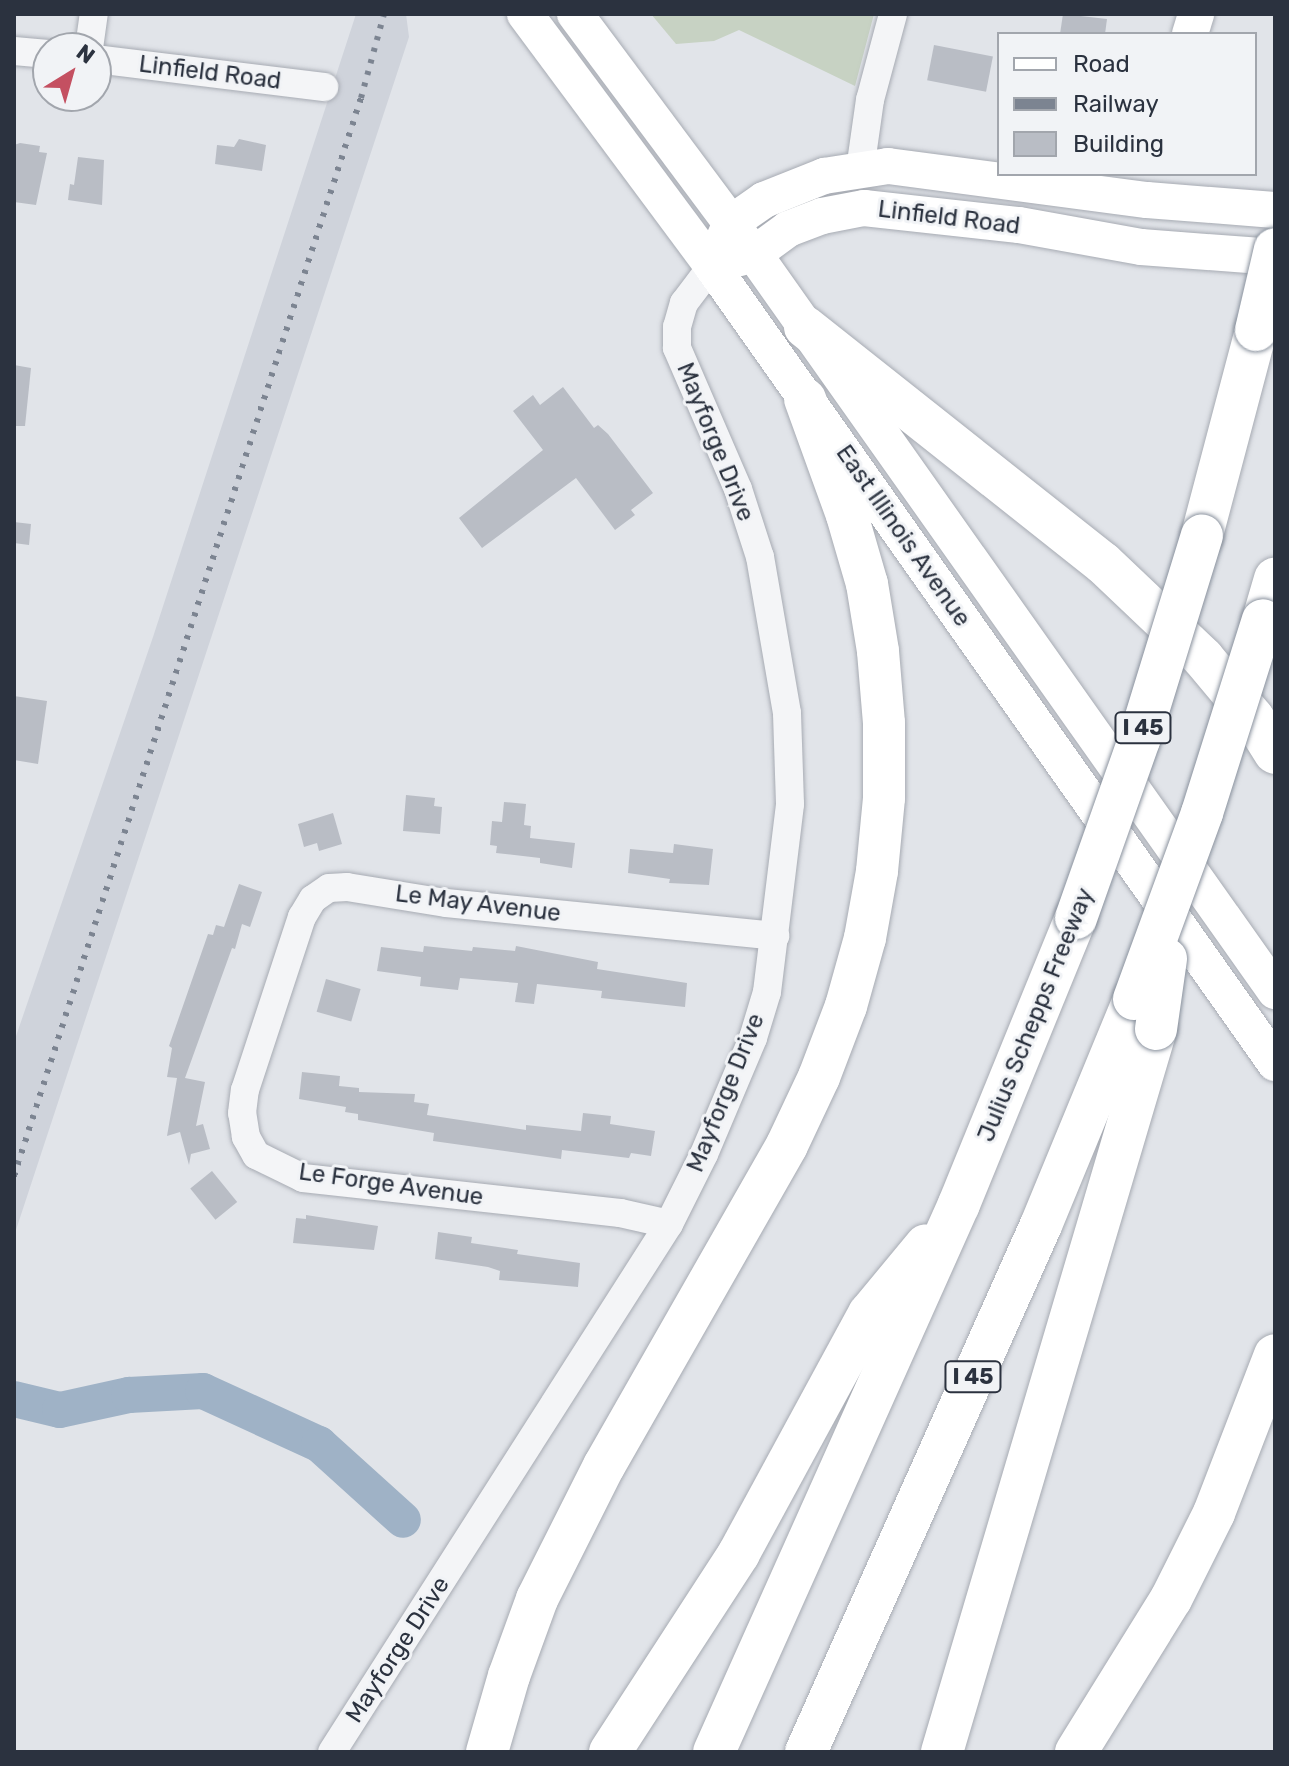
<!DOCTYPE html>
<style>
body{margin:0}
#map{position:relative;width:1289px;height:1766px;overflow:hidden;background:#e1e4e9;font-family:Rubik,sans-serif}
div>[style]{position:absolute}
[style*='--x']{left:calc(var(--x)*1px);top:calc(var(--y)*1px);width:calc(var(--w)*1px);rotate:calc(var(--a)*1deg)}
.built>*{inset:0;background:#cfd3db}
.green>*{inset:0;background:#c7d2c3}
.river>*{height:36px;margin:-18px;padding:0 18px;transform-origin:18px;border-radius:18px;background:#9fb2c6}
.building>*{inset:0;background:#b9bdc5;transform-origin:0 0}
.roads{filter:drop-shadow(0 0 2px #a7abb3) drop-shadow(0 0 2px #a7abb3)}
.minor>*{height:28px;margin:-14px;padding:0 14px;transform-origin:14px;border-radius:14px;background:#f4f5f7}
.major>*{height:36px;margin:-18px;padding:0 18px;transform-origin:18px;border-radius:18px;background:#fff}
.highway>*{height:42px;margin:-21px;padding:0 21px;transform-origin:21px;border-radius:21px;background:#fff}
.rail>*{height:6px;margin-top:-3px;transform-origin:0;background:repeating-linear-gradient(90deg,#7c8491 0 4px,transparent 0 12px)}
.bridges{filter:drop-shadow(0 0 2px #8a929e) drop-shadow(0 0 2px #8a929e)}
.highway-bridge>*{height:42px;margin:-21px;padding:0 21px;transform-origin:21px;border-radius:21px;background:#fff}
span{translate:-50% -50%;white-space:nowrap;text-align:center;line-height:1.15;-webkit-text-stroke:6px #f1f3f6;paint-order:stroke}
.shield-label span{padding:2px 6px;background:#f1f3f6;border:2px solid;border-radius:6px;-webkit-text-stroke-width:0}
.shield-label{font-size:22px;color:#2b323f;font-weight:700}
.street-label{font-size:24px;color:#2b323f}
.frame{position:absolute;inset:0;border:16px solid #2b323f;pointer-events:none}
.legend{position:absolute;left:997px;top:32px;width:260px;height:144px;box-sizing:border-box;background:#f1f3f6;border:2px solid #a2a6ad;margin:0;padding:10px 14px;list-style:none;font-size:24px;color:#2b323f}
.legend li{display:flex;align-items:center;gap:16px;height:40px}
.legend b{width:40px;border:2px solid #a2a6ad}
.north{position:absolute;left:32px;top:32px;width:80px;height:80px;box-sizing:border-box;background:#f1f3f6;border:2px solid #a2a6ad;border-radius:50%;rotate:37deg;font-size:22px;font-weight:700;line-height:32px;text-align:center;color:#2b323f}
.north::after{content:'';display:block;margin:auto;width:28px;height:36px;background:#c45061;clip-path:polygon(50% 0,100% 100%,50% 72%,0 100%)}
</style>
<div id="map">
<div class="built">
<div style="clip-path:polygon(356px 14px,406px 14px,409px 37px,14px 1236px,14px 1042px,153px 637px)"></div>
</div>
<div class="green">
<div style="clip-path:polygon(651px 14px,874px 14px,855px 86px,739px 30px,714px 41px,676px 44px)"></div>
</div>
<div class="river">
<div style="--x:14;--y:1399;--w:47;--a:13.4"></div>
<div style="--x:60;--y:1410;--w:71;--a:-12.3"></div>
<div style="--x:129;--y:1395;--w:74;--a:-3.1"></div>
<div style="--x:203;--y:1391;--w:128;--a:24.6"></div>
<div style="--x:319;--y:1444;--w:113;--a:42.1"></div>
</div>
<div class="building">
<div style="clip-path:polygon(1063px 14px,1107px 19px,1105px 34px,1060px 34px)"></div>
<div style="left:934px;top:45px;width:60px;height:36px;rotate:11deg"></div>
<div style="clip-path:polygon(239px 139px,266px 145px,262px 171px,215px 164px,217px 145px,234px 147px)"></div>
<div style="clip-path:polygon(20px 143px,40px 146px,39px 152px,47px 153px,36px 205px,14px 202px,14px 145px)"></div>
<div style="clip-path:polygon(78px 157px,104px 160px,102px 205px,68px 200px,70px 184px,74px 185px)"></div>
<div style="clip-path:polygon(14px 365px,31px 368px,25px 426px,14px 426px)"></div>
<div style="clip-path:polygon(563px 387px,594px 428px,598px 425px,608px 434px,653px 493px,631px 510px,635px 515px,615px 530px,576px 478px,482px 548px,459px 518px,543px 450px,513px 411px,533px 395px,540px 405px)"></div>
<div style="clip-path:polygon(14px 522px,31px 524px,29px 545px,14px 543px)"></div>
<div style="clip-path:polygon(14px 696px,47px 701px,38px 764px,14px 760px)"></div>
<div style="clip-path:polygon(406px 795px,435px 798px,434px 806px,442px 807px,440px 834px,403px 831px)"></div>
<div style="clip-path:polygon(504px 802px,526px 804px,524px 825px,531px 826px,530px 838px,575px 843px,572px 868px,540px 863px,540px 858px,496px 853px,497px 846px,490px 845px,492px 821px,502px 822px)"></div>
<div style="clip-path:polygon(333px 813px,342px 844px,319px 851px,317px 843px,304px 847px,298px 824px)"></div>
<div style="clip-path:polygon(674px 844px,713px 849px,709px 885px,669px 883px,670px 879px,628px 873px,630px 849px,673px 853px)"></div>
<div style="clip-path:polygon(239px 884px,262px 892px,250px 927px,242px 924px,235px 949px,232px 948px,185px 1078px,205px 1082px,196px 1126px,203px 1124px,210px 1149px,191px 1154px,189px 1165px,180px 1132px,167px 1136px,177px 1078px,167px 1077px,172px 1048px,169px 1046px,208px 934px,213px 935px,216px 925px,224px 927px)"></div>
<div style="clip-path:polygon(424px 946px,472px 951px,473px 947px,515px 951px,516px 946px,598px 962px,597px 969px,687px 983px,685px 1007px,601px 998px,602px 991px,537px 984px,534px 1004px,515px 1002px,518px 983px,460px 978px,458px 990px,420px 986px,421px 977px,377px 971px,381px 947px,423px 952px)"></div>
<div style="left:326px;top:979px;width:36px;height:34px;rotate:16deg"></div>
<div style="clip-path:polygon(302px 1072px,340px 1076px,339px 1086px,359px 1088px,359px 1092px,415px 1094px,414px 1102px,429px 1104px,427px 1115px,526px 1130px,526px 1125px,581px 1131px,583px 1113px,611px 1116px,610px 1124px,655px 1131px,651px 1156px,631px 1153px,629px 1158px,562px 1150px,561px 1159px,433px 1141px,434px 1133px,358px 1120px,358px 1114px,345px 1112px,346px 1107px,299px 1099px)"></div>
<div style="left:212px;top:1171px;width:40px;height:28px;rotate:51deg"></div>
<div style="clip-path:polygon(306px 1215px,378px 1226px,374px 1250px,293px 1243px,296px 1218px,306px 1219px)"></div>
<div style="clip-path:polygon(438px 1232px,472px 1237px,471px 1243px,518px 1250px,517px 1254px,580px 1263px,578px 1287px,499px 1280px,500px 1271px,488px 1267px,435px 1259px)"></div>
</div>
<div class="roads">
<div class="minor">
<div style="--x:89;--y:48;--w:34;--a:-82"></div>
<div style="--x:14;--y:51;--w:34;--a:5"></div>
<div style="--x:96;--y:59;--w:230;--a:7"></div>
<div style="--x:860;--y:170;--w:71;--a:-81.9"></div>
<div style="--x:870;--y:100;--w:89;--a:-75"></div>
<div style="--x:669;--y:1224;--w:50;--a:-167.3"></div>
<div style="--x:620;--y:1213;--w:319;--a:-173.7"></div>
<div style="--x:303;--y:1178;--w:52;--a:-153.9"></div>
<div style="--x:256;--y:1155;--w:21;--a:-119"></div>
<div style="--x:246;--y:1137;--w:24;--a:-99"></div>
<div style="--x:242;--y:1113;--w:23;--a:-83"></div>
<div style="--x:245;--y:1090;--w:182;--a:-71.8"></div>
<div style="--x:302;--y:917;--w:21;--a:-59"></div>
<div style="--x:313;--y:899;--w:19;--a:-35"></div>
<div style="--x:329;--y:888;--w:18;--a:-3"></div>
<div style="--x:347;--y:887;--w:100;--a:9.2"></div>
<div style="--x:446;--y:903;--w:331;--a:5.7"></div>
<div style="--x:332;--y:1752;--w:626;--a:-57.45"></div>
<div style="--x:669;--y:1224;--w:78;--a:-63.4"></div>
<div style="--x:704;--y:1154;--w:126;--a:-67.1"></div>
<div style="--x:753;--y:1038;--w:48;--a:-73.1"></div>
<div style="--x:767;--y:992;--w:189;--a:-83"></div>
<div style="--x:790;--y:804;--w:91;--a:-91.9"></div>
<div style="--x:787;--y:713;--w:158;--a:-99.8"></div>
<div style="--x:760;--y:557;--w:71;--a:-107.9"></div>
<div style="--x:738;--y:489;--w:154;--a:-113.4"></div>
<div style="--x:677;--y:348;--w:21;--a:-90"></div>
<div style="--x:677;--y:327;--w:25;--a:-74"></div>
<div style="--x:684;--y:303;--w:46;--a:-52.9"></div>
</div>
<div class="major">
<div style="--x:525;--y:14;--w:314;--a:53.4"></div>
<div style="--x:712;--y:266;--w:976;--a:54.76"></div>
<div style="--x:575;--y:14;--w:299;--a:53.3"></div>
<div style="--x:754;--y:254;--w:903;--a:54.74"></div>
<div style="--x:1190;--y:34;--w:21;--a:-73"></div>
<div style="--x:722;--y:243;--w:22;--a:-66"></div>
<div style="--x:731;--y:223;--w:40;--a:-34.9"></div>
<div style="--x:764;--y:200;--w:65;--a:-21.8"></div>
<div style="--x:824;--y:176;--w:65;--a:-8.9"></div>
<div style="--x:888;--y:166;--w:261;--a:7.5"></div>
<div style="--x:1147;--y:200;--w:128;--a:4.5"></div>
<div style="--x:732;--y:260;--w:23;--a:-15"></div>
<div style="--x:754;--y:254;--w:42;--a:-36.3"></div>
<div style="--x:788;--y:229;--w:36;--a:-21"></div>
<div style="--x:822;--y:216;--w:43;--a:-10.8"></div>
<div style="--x:864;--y:208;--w:156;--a:6.3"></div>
<div style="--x:1019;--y:225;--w:124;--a:10.2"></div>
<div style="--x:1141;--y:247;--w:134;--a:4.3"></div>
</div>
<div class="highway">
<div style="--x:805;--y:327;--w:380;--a:38.4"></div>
<div style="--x:1103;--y:563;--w:138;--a:43.5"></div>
<div style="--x:1203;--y:658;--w:78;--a:50.2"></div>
<div style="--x:1253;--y:718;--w:41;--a:57.8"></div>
<div style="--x:1202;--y:535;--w:212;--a:-75.2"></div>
<div style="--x:1263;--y:620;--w:43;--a:-73.7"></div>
<div style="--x:487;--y:1752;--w:79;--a:-73.9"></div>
<div style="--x:509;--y:1676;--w:82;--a:-70"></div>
<div style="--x:537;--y:1599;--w:149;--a:-63.3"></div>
<div style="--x:604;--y:1466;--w:369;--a:-60.3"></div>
<div style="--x:787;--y:1145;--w:75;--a:-64.8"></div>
<div style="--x:819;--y:1077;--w:76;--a:-69.2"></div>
<div style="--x:846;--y:1006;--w:71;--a:-74.4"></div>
<div style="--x:865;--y:938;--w:68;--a:-79.8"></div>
<div style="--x:877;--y:871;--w:73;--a:-84.5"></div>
<div style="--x:884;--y:798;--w:75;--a:-90"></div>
<div style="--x:884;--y:723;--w:72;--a:-94.8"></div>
<div style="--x:878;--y:651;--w:68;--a:-99.3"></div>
<div style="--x:867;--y:584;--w:72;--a:-106.2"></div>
<div style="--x:847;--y:515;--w:123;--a:-109.9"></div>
<div style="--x:610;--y:1752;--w:237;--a:-57"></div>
<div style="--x:739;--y:1553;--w:272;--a:-61.5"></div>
<div style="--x:869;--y:1314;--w:89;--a:-50.4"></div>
<div style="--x:714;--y:1752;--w:600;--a:-65.91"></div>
<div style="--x:959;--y:1204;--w:309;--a:-67.8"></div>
<div style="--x:806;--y:1752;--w:577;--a:-65.97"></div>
<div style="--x:1041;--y:1225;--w:244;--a:-67.6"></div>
<div style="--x:942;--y:1752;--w:754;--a:-73.51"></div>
<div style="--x:1076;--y:1752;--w:180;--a:-58.2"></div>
<div style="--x:1171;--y:1599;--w:96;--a:-63.4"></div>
<div style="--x:1214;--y:1513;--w:169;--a:-68.9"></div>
</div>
</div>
<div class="rail">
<div style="--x:14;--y:1176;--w:1132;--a:-72.16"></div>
<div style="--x:361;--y:98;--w:87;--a:-74.7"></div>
</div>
<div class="bridges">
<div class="highway-bridge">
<div style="--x:1256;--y:330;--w:83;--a:-76.8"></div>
<div style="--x:1076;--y:918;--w:189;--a:-70.5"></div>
<div style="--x:1139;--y:740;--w:214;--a:-72.9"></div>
<div style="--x:1134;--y:999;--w:198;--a:-69.9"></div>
<div style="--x:1202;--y:813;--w:202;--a:-72.5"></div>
<div style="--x:1156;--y:1029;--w:71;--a:-81.9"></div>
</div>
</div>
<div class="shield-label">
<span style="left:1143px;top:728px">I 45</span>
<span style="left:973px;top:1377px">I 45</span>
</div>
<div class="street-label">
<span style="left:210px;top:73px;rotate:7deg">Linfield Road</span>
<span style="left:949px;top:218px;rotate:7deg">Linfield Road</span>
<span style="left:715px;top:442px;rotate:68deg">Mayforge Drive</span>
<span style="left:903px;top:536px;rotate:55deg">East Illinois Avenue</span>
<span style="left:478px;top:904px;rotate:7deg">Le May Avenue</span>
<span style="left:1036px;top:1015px;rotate:-68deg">Julius Schepps Freeway</span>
<span style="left:726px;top:1093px;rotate:-68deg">Mayforge Drive</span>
<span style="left:391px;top:1185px;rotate:8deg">Le Forge Avenue</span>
<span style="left:398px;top:1650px;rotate:-57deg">Mayforge Drive</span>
</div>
<div class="frame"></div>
<ul class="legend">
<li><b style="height:10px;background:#fff"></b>Road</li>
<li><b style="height:10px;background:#7c8491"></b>Railway</li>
<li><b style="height:22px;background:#b9bdc5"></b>Building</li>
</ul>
<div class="north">N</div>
</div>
